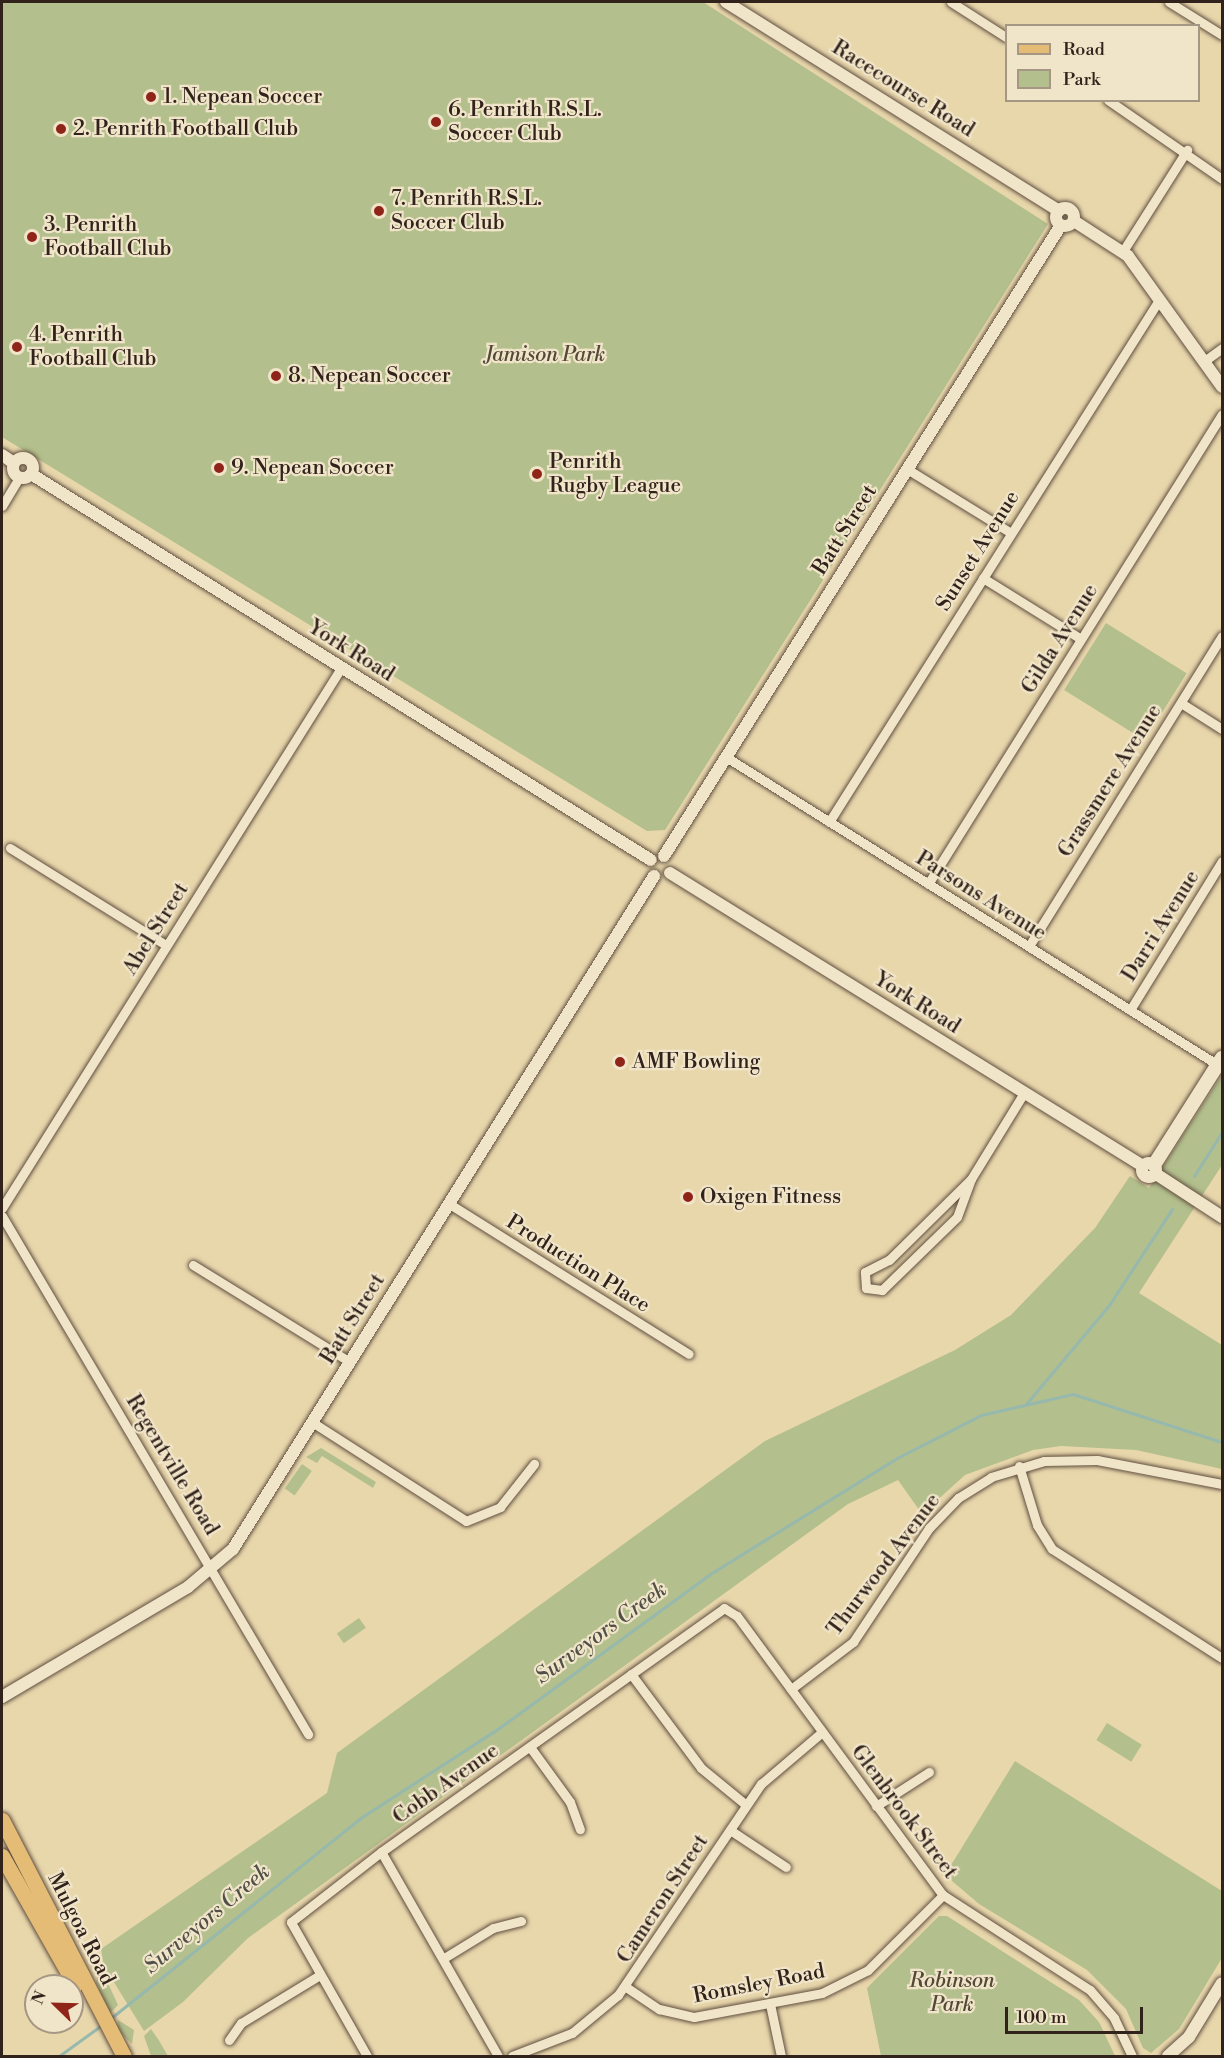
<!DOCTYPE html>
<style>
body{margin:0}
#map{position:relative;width:1224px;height:2058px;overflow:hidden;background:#e9d7ac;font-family:"Libre Bodoni",serif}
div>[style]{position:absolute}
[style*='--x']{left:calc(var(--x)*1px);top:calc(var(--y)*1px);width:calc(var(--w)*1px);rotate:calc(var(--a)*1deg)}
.green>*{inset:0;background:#b3bf8c;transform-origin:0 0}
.stream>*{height:3px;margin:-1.5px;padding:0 1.5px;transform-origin:1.5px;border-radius:1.5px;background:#97b9ad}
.roads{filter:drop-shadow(0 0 2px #604f40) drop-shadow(0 0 2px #604f40)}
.minor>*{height:9px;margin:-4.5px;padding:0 4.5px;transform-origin:4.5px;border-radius:4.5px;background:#f1e5c9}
.tertiary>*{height:12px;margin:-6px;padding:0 6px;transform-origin:6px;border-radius:6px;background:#f1e5c9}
.tertiary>.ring{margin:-6px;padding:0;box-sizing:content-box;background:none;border:12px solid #f1e5c9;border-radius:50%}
.secondary>*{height:14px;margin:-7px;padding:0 7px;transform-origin:7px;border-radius:7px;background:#f1e5c9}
.primary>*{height:15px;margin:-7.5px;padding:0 7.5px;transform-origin:7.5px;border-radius:7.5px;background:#e4bc76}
.dots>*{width:16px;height:16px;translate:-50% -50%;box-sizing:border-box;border:3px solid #f1e5c9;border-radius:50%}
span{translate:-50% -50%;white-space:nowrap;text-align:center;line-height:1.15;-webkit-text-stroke:4.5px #f1e5c9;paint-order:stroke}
.street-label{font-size:21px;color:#32221c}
.poi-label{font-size:21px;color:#32221c}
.left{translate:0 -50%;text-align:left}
.park-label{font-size:21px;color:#524938;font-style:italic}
.water-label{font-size:22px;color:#504f48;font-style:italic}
.frame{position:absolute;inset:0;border:3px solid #32221c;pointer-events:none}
.legend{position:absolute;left:1005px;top:24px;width:195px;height:78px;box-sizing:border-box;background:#f1e5c9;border:2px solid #a59784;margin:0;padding:8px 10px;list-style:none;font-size:18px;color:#32221c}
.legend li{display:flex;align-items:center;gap:12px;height:30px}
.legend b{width:30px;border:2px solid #a59784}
.north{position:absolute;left:24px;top:1974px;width:60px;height:60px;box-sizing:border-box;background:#f1e5c9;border:2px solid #a59784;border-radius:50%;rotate:293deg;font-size:16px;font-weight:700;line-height:24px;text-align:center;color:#32221c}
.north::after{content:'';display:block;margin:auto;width:21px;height:27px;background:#8f2418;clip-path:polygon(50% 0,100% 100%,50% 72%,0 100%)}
.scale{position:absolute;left:1005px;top:2007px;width:138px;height:27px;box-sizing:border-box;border:3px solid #32221c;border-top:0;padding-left:8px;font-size:18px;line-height:21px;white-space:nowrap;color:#32221c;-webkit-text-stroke:4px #f1e5c9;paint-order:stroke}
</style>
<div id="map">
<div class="green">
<div style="clip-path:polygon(2px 2px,703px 2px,1048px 224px,665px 830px,647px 831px,2px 437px)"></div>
<div style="left:1106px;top:623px;width:95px;height:79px;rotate:32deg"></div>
<div style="clip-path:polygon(1222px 1075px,1222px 1165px,1139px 1293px,1222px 1345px,1222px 1469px,1136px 1450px,1061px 1446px,1033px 1450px,965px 1475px,922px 1514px,898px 1480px,848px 1504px,248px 1938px,183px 2002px,144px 2031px,104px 1966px,101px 1949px,327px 1793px,337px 1753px,765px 1441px,955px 1350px,1011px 1315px,1095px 1228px,1130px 1176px,1149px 1188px)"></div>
<div style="clip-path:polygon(321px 1448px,376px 1482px,373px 1488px,322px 1456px,317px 1463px,306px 1457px)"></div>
<div style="left:302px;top:1464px;width:12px;height:30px;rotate:35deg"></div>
<div style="left:359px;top:1618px;width:12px;height:27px;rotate:55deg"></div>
<div style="left:1107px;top:1723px;width:41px;height:20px;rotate:32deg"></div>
<div style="clip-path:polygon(1015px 1761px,1222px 1891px,1222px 1958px,1179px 2029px,1151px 2053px,1143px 2048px,1126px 2009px,1087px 1970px,979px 1904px,945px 1875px)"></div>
<div style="clip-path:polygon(939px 1916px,947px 1916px,1079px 2000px,1099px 2022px,1115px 2056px,881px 2056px,867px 1988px)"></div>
<div style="clip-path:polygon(100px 1966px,118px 2005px,110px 2013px,96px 1982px)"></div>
<div style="clip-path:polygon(118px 2020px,134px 2030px,132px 2044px,117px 2030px)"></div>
<div style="clip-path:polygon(151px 2029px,158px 2039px,168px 2056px,151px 2056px,144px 2036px)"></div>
</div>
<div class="stream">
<div style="--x:1194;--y:1176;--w:52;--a:-57.5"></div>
<div style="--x:1026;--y:1404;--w:129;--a:-50"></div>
<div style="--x:1109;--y:1305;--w:115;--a:-56.7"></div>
<div style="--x:111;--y:2018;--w:322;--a:-38.7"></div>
<div style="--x:362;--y:1817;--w:163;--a:-33"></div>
<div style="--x:499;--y:1728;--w:261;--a:-36.1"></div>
<div style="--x:710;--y:1574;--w:222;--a:-31.8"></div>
<div style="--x:899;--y:1457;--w:92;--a:-27.1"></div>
<div style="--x:981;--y:1415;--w:94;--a:-12.9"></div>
<div style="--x:1073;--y:1394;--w:157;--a:17.9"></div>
<div style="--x:59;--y:2056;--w:54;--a:-36"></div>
</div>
<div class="roads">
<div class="minor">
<div style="--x:951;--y:2;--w:65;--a:32.5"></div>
<div style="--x:1169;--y:2;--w:62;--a:31.9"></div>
<div style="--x:1108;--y:100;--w:139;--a:34.7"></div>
<div style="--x:1123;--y:251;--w:120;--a:-57.6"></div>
<div style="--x:1203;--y:362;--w:24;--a:-36"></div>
<div style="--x:907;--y:469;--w:122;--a:31.6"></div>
<div style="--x:2;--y:506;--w:33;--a:-59"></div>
<div style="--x:983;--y:578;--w:115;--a:31.9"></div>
<div style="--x:1181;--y:703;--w:49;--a:32.4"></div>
<div style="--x:726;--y:757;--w:580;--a:32.05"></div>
<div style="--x:829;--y:822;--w:618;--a:-57.7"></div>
<div style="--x:10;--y:848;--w:184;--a:31.9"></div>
<div style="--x:928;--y:884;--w:554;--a:-57.97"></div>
<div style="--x:1029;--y:946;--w:365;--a:-58.1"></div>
<div style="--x:1130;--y:1010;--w:175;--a:-58.3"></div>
<div style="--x:971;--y:1179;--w:40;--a:110.2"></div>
<div style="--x:957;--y:1217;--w:105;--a:135.8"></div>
<div style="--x:882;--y:1290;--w:16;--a:-173"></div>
<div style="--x:866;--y:1288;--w:16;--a:-94"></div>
<div style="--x:865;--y:1272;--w:27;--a:-27"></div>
<div style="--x:889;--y:1260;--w:115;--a:-44.6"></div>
<div style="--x:971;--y:1179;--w:101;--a:-58.4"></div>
<div style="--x:448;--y:1203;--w:284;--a:32.1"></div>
<div style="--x:2;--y:1208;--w:638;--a:-57.88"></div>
<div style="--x:2;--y:1216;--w:602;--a:59.43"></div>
<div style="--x:193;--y:1265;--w:185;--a:31.7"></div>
<div style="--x:312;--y:1422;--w:183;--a:32.7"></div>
<div style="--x:466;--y:1521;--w:37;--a:-22"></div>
<div style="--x:500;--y:1507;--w:55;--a:-51.7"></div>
<div style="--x:1019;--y:1466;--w:62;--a:73"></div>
<div style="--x:1037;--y:1525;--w:28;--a:58"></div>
<div style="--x:1052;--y:1549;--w:202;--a:32.7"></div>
<div style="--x:631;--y:1674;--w:117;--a:53.3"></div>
<div style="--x:701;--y:1768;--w:58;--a:39.4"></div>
<div style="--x:791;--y:1689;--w:78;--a:-37.2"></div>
<div style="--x:853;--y:1642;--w:137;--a:-56.3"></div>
<div style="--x:929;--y:1528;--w:42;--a:-46"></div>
<div style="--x:958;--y:1498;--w:39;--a:-32"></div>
<div style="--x:991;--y:1477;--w:55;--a:-16.8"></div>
<div style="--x:1044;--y:1461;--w:53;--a:-1.1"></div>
<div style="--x:1097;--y:1460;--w:127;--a:10.9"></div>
<div style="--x:530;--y:1747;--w:68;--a:54"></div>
<div style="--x:570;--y:1802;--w:29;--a:70"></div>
<div style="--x:876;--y:1806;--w:63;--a:-32.7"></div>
<div style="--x:730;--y:1830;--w:67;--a:33.5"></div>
<div style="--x:444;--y:1958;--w:57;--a:-31.5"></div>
<div style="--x:493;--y:1928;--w:29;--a:-14"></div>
<div style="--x:626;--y:1987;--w:40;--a:34"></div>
<div style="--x:659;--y:2009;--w:36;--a:13"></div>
<div style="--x:694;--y:2017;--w:130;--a:-10.6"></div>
<div style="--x:822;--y:1993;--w:51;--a:-26.6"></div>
<div style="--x:868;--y:1970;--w:106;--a:-45"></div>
<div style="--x:770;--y:2004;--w:53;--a:78.1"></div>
<div style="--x:229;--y:2040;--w:21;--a:-55"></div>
<div style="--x:241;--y:2023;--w:92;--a:-31.3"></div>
<div style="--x:367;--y:2056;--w:154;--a:-119.6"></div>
<div style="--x:291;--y:1922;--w:114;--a:-37.9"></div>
<div style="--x:498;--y:2056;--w:235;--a:-119.8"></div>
<div style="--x:381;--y:1852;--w:421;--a:-35.4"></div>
<div style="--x:724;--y:1608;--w:15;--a:32"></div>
<div style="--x:737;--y:1616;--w:347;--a:53.6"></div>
<div style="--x:943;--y:1895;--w:175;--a:32.9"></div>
<div style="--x:1090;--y:1990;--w:37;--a:49"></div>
<div style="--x:1114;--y:2018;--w:42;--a:64.7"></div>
<div style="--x:512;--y:2056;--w:64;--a:-21"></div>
<div style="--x:572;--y:2033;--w:60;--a:-39.6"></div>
<div style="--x:618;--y:1995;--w:255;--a:-55.9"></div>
<div style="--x:761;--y:1784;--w:80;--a:-40.4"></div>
</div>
<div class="tertiary">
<div style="--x:726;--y:2;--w:393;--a:32.1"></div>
<div class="ring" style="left:1056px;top:208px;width:6px;height:6px"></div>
<div style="--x:1074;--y:221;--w:64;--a:32.9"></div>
<div style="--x:1128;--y:256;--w:161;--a:54.3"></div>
<div style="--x:2;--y:455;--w:14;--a:34"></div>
<div class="ring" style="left:13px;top:458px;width:8px;height:8px"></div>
<div style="--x:31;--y:474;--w:730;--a:31.91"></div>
<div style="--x:664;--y:856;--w:745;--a:-57.82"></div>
<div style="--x:670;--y:873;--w:556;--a:31.78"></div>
<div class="ring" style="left:1142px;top:1163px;width:2px;height:2px"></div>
<div style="--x:1156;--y:1174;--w:79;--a:33.1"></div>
<div style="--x:2;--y:1697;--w:216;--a:-30.6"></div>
<div style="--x:188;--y:1587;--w:59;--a:-40.2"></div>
<div style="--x:233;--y:1549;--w:794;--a:-57.97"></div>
<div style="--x:1168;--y:2056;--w:28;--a:-42"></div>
<div style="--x:1189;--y:2037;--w:63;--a:-58.6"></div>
</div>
<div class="secondary">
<div style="--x:1154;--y:1165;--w:127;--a:-57.6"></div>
</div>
<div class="primary">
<div style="--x:2;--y:1820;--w:266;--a:62.7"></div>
<div style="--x:2;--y:1856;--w:148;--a:60.5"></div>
</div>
</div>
<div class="dots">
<div style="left:151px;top:97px;background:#8f2418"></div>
<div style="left:436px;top:122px;background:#8f2418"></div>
<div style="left:61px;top:129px;background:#8f2418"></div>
<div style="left:379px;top:211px;background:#8f2418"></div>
<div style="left:32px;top:237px;background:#8f2418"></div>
<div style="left:17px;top:347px;background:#8f2418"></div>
<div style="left:276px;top:376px;background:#8f2418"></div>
<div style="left:219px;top:468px;background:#8f2418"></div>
<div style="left:537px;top:474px;background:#8f2418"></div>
<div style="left:620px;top:1062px;background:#8f2418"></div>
<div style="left:688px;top:1197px;background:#8f2418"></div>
</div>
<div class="street-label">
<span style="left:903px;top:89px;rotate:32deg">Racecourse Road</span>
<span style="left:845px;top:530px;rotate:-58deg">Batt Street</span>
<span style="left:978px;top:551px;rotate:-58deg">Sunset Avenue</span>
<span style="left:1060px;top:639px;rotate:-58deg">Gilda Avenue</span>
<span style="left:351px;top:651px;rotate:32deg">York Road</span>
<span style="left:1110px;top:781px;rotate:-58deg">Grassmere Avenue</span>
<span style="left:981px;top:896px;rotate:32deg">Parsons Avenue</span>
<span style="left:1161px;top:926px;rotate:-58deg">Darri Avenue</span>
<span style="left:156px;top:929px;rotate:-58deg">Abel Street</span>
<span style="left:917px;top:1003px;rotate:32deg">York Road</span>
<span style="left:578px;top:1264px;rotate:32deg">Production Place</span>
<span style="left:353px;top:1319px;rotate:-58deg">Batt Street</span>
<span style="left:172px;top:1465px;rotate:59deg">Regentville Road</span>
<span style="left:884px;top:1565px;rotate:-53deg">Thurwood Avenue</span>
<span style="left:446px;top:1784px;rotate:-35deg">Cobb Avenue</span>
<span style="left:904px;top:1812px;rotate:53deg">Glenbrook Street</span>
<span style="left:663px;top:1899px;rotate:-57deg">Cameron Street</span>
<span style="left:81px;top:1929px;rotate:63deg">Mulgoa Road</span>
<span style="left:759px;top:1984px;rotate:-11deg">Romsley Road</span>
</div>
<div class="poi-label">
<span class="left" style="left:163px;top:97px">1. Nepean Soccer</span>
<span class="left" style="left:448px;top:122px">6. Penrith R.S.L.<br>Soccer Club</span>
<span class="left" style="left:73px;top:129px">2. Penrith Football Club</span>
<span class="left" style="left:391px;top:211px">7. Penrith R.S.L.<br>Soccer Club</span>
<span class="left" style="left:44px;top:237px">3. Penrith<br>Football Club</span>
<span class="left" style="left:29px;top:347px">4. Penrith<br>Football Club</span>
<span class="left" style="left:288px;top:376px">8. Nepean Soccer</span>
<span class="left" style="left:549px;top:474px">Penrith<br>Rugby League</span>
<span class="left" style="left:231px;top:468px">9. Nepean Soccer</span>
<span class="left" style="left:632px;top:1062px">AMF Bowling</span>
<span class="left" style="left:700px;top:1197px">Oxigen Fitness</span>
</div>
<div class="park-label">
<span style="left:545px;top:355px">Jamison Park</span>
<span style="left:952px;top:1993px">Robinson<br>Park</span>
</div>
<div class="water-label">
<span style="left:601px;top:1633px;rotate:-36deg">Surveyors Creek</span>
<span style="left:207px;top:1919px;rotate:-40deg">Surveyors Creek</span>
</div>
<div class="frame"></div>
<ul class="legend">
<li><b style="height:8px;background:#e4bc76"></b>Road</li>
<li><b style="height:16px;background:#b3bf8c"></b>Park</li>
</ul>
<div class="north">N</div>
<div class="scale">100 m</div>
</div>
